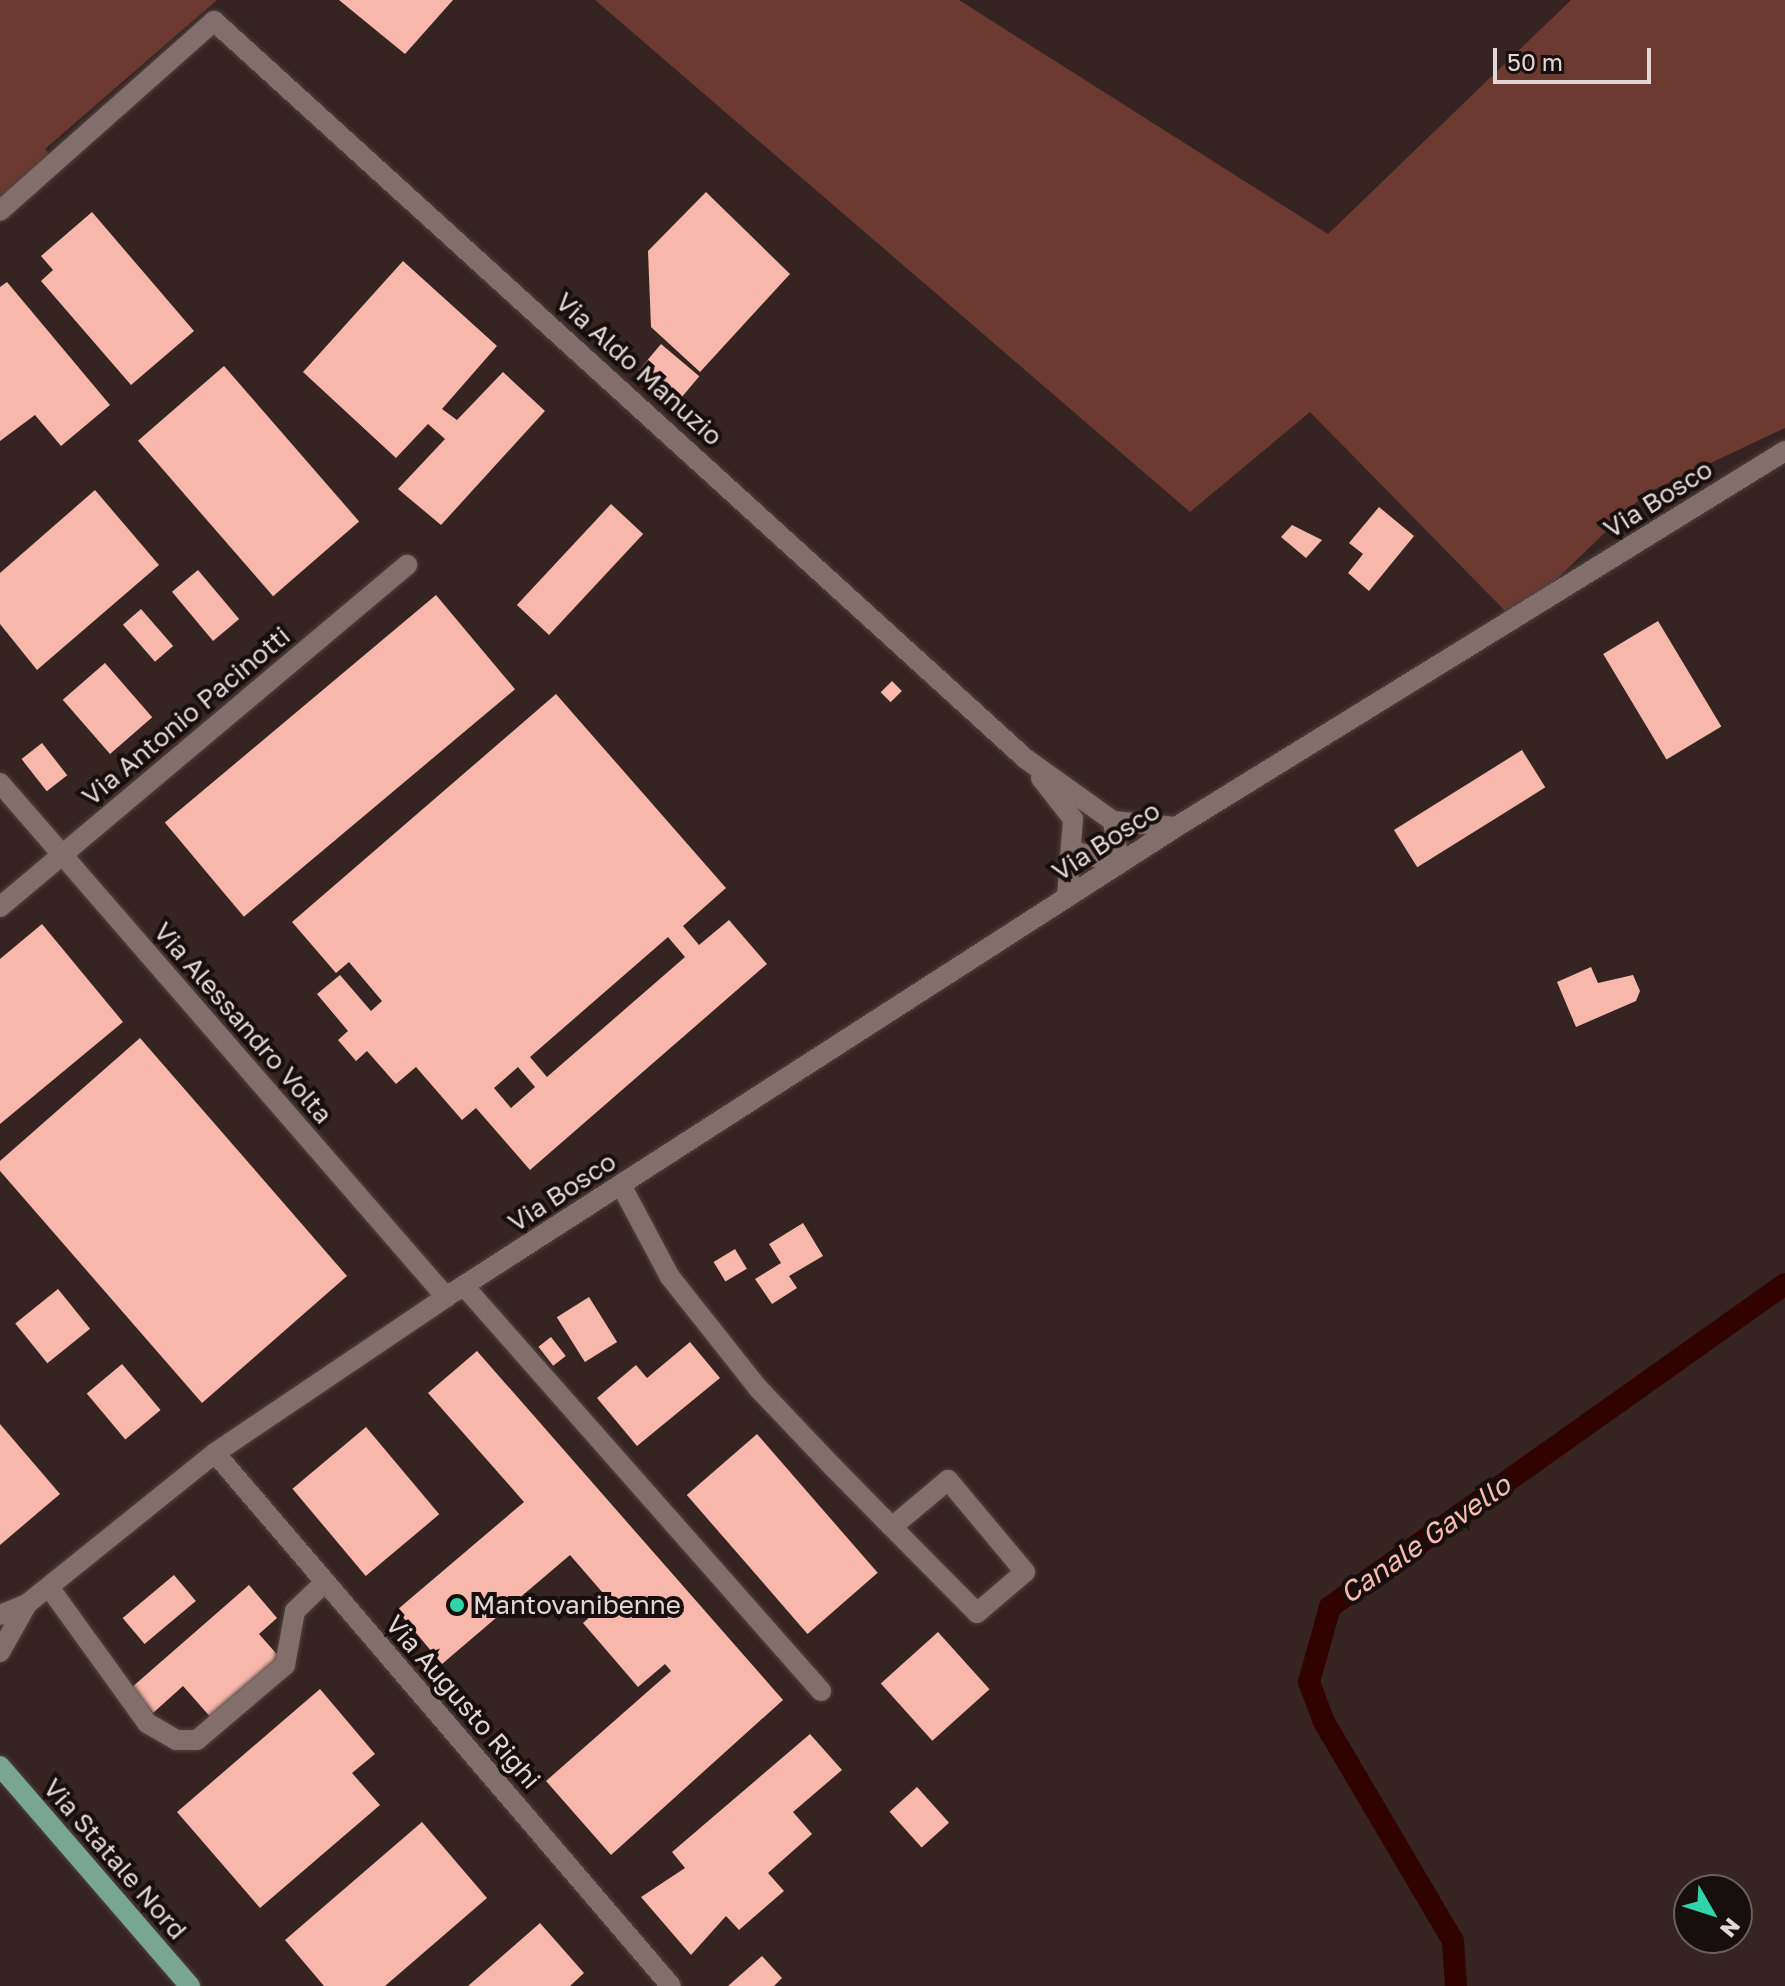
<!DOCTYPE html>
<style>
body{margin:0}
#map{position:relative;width:1785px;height:1986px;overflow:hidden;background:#352421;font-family:"Golos Text",sans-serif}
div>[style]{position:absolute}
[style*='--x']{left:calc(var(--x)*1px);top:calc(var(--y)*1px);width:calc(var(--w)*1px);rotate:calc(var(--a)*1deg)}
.green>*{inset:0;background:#6c3a31}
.canal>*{height:22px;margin:-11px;padding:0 11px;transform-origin:11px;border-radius:11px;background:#310300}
.building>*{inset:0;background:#f7b8ab;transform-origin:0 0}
.roads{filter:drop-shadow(0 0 2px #50423f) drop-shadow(0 0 2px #50423f)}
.minor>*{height:20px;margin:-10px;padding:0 10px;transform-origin:10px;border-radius:10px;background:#826e6a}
.major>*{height:20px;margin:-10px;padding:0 10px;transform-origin:10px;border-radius:10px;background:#78a693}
.dots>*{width:22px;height:22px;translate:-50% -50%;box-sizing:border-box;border:4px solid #170f0e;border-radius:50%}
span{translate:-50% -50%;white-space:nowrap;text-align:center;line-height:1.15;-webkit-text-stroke:8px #170f0e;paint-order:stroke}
.street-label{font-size:26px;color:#e3d7d5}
.poi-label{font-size:26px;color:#e3d7d5}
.left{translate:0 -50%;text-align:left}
.water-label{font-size:28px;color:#fabbaf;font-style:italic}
.north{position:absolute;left:1673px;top:1874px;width:80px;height:80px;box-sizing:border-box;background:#170f0e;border:2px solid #695f5e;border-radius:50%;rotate:129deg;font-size:22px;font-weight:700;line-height:32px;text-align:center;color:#e3d7d5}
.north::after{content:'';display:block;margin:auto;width:28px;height:36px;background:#30d4aa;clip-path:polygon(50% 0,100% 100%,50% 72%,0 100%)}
.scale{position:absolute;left:1493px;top:48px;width:158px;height:36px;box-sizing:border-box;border:4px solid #e3d7d5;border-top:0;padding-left:10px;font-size:24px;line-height:28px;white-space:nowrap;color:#e3d7d5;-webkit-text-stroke:6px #170f0e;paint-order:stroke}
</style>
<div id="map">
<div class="green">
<div style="clip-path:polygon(0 0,217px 0,45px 149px,50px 155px,0 199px)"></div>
<div style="clip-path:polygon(595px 0,959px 0,1328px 234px,1571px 0,1785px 0,1785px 428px,1645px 494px,1514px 620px,1310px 412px,1190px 512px)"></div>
</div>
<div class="canal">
<div style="--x:1456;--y:1986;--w:45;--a:-93.8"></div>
<div style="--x:1453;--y:1941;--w:254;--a:-120.5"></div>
<div style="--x:1324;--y:1722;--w:43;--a:-110.6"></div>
<div style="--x:1309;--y:1682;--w:78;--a:-74.4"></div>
<div style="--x:1330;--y:1607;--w:558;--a:-35.37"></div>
</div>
<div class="building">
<div style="clip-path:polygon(339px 0,453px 0,405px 54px)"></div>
<div style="clip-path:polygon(706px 192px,790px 274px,700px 372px,651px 327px,648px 251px)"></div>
<div style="clip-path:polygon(92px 212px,194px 331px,131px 385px,41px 281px,53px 270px,41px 256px)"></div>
<div style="clip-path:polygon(403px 261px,497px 346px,442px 409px,457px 420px,503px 372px,545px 411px,441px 525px,398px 489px,445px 439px,428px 424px,396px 458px,303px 372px)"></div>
<div style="clip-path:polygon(7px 282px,110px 405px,61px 446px,35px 415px,0 441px,0 287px)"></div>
<div style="left:661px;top:344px;width:50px;height:35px;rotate:40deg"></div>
<div style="left:224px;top:366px;width:206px;height:114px;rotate:49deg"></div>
<div style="clip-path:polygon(95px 490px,159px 565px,37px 670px,0 624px,0 573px)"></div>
<div style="left:611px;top:504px;width:44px;height:138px;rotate:43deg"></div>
<div style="clip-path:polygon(1379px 507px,1414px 536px,1369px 591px,1348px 573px,1363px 554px,1349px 543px)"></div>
<div style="clip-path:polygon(1292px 525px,1322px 540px,1306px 558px,1281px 537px)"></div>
<div style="left:198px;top:570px;width:64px;height:34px;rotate:50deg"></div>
<div style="left:436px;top:595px;width:123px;height:354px;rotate:50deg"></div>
<div style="left:141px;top:609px;width:49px;height:24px;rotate:49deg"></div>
<div style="left:1658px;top:621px;width:123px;height:64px;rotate:59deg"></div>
<div style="left:105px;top:663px;width:72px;height:56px;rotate:49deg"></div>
<div style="left:892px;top:681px;width:14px;height:16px;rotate:45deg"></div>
<div style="clip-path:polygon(evenodd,556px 694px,726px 888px,683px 926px,699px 945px,729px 920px,767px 964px,530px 1170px,476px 1108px,462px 1120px,416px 1067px,396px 1084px,367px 1051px,356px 1061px,338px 1040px,348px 1031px,317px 994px,340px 975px,371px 1011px,382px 1001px,349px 962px,336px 973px,292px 922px,556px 694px,668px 937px,685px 957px,547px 1077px,530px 1057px,668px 937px,556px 694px,518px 1067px,535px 1087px,511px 1108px,494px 1088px,518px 1067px)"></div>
<div style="left:42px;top:743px;width:41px;height:26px;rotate:52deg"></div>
<div style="left:1522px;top:750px;width:44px;height:151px;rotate:58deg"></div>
<div style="clip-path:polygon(42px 924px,123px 1022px,0 1124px,0 959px)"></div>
<div style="clip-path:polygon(1591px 967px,1598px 983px,1633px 975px,1640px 991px,1636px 1001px,1576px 1027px,1557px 982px)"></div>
<div style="clip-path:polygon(140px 1038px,347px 1276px,202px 1403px,0 1171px,0 1161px)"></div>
<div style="clip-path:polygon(803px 1223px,823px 1256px,789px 1276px,797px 1288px,772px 1304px,755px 1279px,781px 1263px,769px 1244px)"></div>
<div style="left:735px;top:1249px;width:23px;height:25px;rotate:59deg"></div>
<div style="left:58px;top:1289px;width:51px;height:55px;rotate:51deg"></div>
<div style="left:589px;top:1297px;width:53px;height:38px;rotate:58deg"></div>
<div style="left:551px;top:1337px;width:24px;height:16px;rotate:52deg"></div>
<div style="clip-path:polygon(690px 1342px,720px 1378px,637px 1446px,597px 1398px,636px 1365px,647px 1378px)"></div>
<div style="clip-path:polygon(477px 1351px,783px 1700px,611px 1855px,546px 1781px,671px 1671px,665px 1664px,638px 1687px,583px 1623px,609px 1600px,570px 1555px,442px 1664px,397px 1610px,524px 1502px,428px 1393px)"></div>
<div style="left:122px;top:1364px;width:60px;height:46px;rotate:50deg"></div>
<div style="clip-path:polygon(0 1424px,60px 1494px,0 1545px)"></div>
<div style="left:366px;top:1427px;width:114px;height:96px;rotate:50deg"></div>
<div style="left:757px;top:1434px;width:184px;height:93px;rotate:49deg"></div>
<div style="left:174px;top:1575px;width:34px;height:67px;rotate:50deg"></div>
<div style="clip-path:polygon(249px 1585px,277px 1618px,259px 1634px,282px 1660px,213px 1720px,183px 1686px,153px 1713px,131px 1688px)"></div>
<div style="left:938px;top:1632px;width:77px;height:77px;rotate:48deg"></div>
<div style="clip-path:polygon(320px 1689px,375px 1754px,352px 1773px,380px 1805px,260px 1908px,177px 1812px)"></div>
<div style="clip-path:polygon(810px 1734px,842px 1770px,793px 1812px,812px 1834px,768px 1873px,784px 1891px,739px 1930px,726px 1916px,691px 1955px,641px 1897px,685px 1868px,672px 1852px)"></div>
<div style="left:917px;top:1787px;width:48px;height:37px;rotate:48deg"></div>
<div style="clip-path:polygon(422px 1822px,487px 1898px,385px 1986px,324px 1986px,285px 1940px)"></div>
<div style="clip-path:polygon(540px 1923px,584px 1973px,570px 1986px,468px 1986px)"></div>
<div style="clip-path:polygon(762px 1956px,782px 1978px,774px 1986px,728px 1986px)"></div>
</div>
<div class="roads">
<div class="minor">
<div style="--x:0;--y:211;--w:286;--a:-41.6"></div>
<div style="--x:214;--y:21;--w:1097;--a:42.27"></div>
<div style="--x:1026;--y:759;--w:107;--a:35.5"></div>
<div style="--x:1113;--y:821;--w:63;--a:5.4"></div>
<div style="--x:1041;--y:778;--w:52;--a:52"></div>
<div style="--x:1073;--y:819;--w:78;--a:94.4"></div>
<div style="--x:0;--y:783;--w:681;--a:49.05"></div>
<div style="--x:1071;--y:850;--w:50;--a:16.3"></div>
<div style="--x:1119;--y:864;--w:43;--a:-97.9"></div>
<div style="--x:0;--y:907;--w:532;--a:-40.04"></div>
<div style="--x:621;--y:1185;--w:104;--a:62"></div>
<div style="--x:670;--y:1277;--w:142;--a:51.6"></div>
<div style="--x:758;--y:1388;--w:109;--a:46.5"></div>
<div style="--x:833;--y:1467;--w:84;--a:45.5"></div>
<div style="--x:892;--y:1527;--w:121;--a:45.3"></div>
<div style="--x:977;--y:1613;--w:63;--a:-40.5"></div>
<div style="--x:1025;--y:1572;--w:120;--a:-129.9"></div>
<div style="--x:948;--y:1480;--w:73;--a:140"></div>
<div style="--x:464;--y:1286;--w:540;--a:48.6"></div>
<div style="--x:215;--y:1453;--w:701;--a:49.45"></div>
<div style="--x:49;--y:1587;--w:168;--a:54.2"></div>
<div style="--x:147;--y:1723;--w:34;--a:30"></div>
<div style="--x:176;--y:1740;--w:21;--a:0"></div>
<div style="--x:197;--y:1740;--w:116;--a:-40.4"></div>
<div style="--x:285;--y:1665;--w:55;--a:-79.5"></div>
<div style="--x:295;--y:1611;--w:42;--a:-44"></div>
<div style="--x:0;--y:1615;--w:29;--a:-22"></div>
<div style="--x:27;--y:1604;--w:241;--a:-38.8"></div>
<div style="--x:215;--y:1453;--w:279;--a:-34"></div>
<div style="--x:446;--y:1297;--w:868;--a:-32.77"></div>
<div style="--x:1176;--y:827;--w:716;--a:-31.69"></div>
<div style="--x:0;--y:1652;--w:55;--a:-60.6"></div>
</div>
<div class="major">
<div style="--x:0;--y:1766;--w:291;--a:49.2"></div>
</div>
</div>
<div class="dots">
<div style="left:457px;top:1605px;background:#30d4aa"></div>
</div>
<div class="street-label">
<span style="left:639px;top:369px;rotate:42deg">Via Aldo Manuzio</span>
<span style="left:1658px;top:499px;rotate:-32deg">Via Bosco</span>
<span style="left:186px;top:716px;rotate:-40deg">Via Antonio Pacinotti</span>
<span style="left:1106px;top:841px;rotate:-33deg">Via Bosco</span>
<span style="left:243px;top:1023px;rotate:49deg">Via Alessandro Volta</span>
<span style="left:562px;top:1192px;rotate:-33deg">Via Bosco</span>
<span style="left:463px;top:1702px;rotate:49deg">Via Augusto Righi</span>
<span style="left:115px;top:1859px;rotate:49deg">Via Statale Nord</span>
</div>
<div class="poi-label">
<span class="left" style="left:473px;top:1605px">Mantovanibenne</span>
</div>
<div class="water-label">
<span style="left:1425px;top:1539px;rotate:-35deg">Canale Gavello</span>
</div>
<div class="north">N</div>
<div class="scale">50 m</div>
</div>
